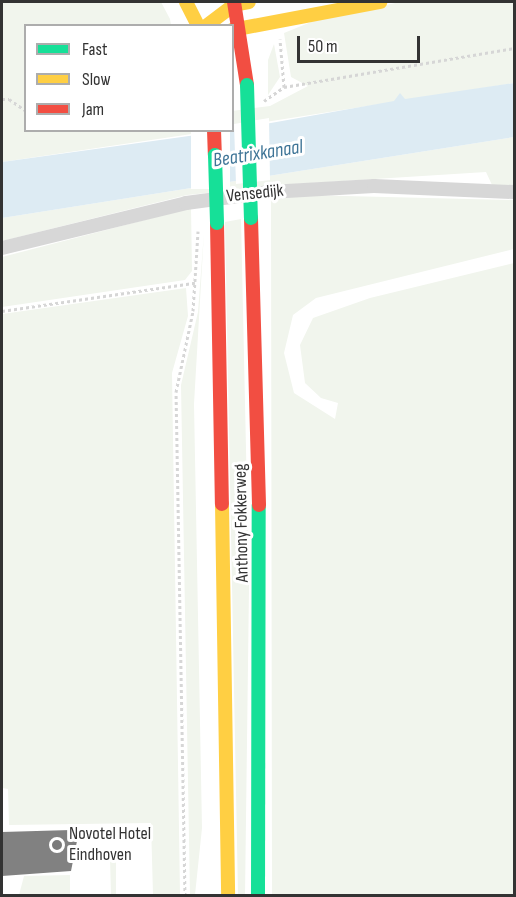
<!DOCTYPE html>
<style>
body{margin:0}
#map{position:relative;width:516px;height:897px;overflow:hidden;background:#fff;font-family:"Sofia Sans Condensed",sans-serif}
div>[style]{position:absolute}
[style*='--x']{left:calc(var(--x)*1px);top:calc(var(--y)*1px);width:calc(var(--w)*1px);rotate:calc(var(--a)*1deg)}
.green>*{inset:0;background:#f1f5ed}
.water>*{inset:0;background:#ddebf3}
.pier>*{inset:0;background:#fff;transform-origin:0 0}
.building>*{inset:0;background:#818181}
.path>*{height:3px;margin-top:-1.5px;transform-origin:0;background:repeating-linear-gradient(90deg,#d6d6d6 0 3px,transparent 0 6px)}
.street>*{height:14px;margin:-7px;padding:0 7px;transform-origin:7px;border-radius:7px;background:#d7d7d7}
.fast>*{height:14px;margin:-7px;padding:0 7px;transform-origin:7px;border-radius:7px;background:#16e098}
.slow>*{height:14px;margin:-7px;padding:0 7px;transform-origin:7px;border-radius:7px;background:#ffcf43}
.jam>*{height:14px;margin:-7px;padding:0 7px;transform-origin:7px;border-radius:7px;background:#f24e42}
.fast-bridge>*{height:14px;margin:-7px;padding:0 7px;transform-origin:7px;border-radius:7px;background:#16e098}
.dots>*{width:16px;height:16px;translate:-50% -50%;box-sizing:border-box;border:3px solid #fff;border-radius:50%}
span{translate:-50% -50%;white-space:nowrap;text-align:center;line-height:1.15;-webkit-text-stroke:6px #fff;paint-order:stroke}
.street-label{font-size:18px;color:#333}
.poi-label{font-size:18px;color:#333}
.left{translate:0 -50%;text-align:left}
.water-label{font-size:20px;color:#3f7597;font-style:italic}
.frame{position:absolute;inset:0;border:3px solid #333;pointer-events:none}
.legend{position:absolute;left:24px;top:24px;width:210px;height:108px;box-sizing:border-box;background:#fff;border:2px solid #adadad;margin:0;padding:8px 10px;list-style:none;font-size:18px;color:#333}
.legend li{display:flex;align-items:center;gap:12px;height:30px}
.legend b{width:30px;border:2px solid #adadad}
.scale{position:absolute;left:297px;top:36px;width:123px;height:27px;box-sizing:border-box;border:3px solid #333;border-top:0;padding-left:8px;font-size:18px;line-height:21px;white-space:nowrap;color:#333;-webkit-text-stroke:4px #fff;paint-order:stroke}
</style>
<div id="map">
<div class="green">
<div style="clip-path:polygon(2px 2px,161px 2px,170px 19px,171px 25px,26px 26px,26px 130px,212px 131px,2px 162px)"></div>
<div style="clip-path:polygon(400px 2px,514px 2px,514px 83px,233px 127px,232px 111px,270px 106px,308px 86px,291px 77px,284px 33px,316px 20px)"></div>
<div style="clip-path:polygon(274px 44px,280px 77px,268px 95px,268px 60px)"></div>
<div style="clip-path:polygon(514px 137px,514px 185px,492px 185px,486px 172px,295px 184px,187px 195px,2px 241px,2px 218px)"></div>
<div style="clip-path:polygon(304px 195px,514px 200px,514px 249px,316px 298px,293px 315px,284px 353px,294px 393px,335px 419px,338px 403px,321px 398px,305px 383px,300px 345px,313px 318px,370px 298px,514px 263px,514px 895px,272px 895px,271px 199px)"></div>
<div style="clip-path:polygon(191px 208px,192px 271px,185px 280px,2px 307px,2px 257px)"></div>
<div style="clip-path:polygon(241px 219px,249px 587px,245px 896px,238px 895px,225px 222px)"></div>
<div style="clip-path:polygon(204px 232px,194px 404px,202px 828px,195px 895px,190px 896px,181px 385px,198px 312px)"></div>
<div style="clip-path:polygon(186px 288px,188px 316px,172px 373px,180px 895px,153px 895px,151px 823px,9px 825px,8px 789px,2px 788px,2px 314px)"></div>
<div style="clip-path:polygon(126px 851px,126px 858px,116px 858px,116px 895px,111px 895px,110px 858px,101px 858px,101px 852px)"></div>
<div style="clip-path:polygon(70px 875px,70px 895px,19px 895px,24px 876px)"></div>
</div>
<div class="water">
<div style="clip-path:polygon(514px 83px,514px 137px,2px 218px,2px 162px,232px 130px,394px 101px,400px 93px,405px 99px)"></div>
</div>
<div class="pier">
<div style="clip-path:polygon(269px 118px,270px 180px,236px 184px,234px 124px)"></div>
<div style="left:191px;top:131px;width:39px;height:58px"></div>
</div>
<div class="building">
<div style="clip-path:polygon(71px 830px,71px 836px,78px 836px,71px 871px,2px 876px,2px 832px)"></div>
</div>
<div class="path">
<div style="--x:284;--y:87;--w:233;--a:-9.6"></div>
<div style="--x:2;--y:99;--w:7;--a:0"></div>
<div style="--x:9;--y:99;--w:21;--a:35"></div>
<div style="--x:264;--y:101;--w:24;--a:-35"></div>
<div style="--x:284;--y:87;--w:48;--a:-94.8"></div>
<div style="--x:2;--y:311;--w:195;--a:-8.3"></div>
<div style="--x:185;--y:896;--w:504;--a:-91.02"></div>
<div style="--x:176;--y:392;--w:83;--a:-78.1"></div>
<div style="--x:193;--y:311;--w:80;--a:-86.4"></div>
</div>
<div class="street">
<div style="--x:2;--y:248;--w:189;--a:-13.7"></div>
<div style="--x:186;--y:203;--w:84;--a:-7.5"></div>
<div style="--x:269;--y:192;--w:105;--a:-3.3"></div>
<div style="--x:374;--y:186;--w:140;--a:2.5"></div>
</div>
<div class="fast">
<div style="--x:258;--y:896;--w:391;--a:-89.9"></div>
</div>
<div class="slow">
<div style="--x:186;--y:2;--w:27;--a:63"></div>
<div style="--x:206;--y:26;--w:35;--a:-37"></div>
<div style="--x:234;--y:5;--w:15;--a:-11"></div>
<div style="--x:232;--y:30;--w:151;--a:-10.7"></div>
<div style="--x:222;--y:504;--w:392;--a:89.1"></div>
</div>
<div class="jam">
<div style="--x:234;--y:2;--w:84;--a:81.1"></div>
<div style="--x:214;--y:130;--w:25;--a:88"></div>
<div style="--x:251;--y:218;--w:287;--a:88.4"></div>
<div style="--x:217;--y:223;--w:281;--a:89"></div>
</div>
<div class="fast-bridge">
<div style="--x:247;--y:85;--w:133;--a:88.3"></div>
<div style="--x:215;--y:155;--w:68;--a:88.3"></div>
</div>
<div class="dots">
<div style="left:57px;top:845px;background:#7a7a7a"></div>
</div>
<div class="street-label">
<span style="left:255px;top:194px;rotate:-6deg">Vensedijk</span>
<span style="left:242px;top:523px;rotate:-91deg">Anthony Fokkerweg</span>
</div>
<div class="poi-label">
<span class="left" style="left:69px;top:845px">Novotel Hotel<br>Eindhoven</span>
</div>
<div class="water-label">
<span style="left:258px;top:154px;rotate:-9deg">Beatrixkanaal</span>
</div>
<div class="frame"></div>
<ul class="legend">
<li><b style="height:8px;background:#16e098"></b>Fast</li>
<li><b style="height:8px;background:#ffcf43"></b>Slow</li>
<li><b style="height:8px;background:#f24e42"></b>Jam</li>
</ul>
<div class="scale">50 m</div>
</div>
